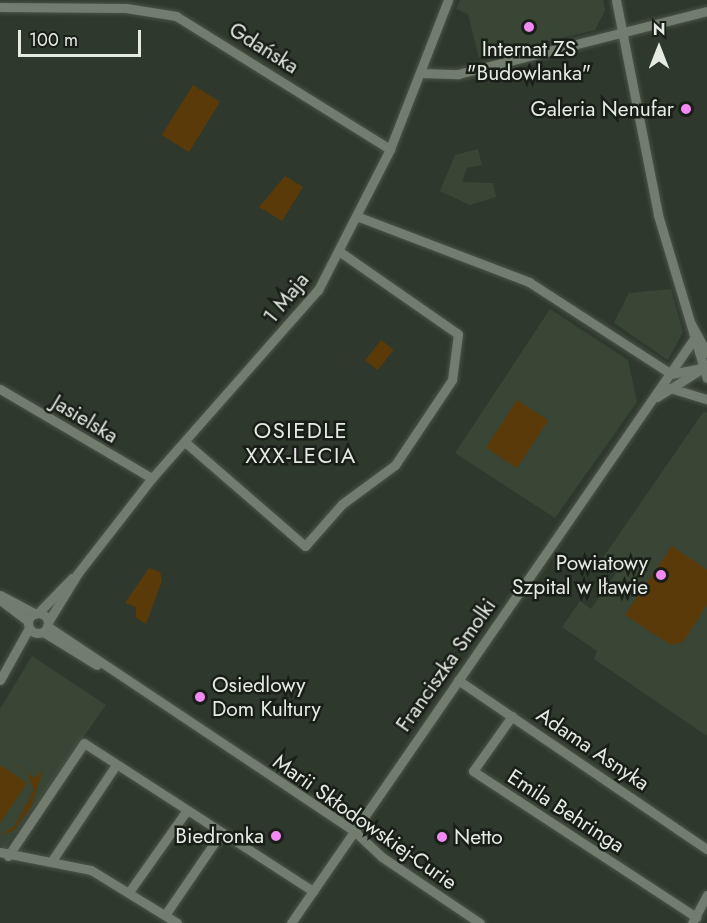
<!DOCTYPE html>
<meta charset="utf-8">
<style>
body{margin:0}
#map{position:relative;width:707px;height:923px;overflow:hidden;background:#2f382c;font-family:Jost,sans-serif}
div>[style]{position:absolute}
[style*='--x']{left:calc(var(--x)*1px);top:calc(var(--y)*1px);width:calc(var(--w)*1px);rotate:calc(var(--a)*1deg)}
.built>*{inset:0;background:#394635}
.green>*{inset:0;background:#5b3a09;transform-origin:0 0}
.roads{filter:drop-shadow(0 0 2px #4d544a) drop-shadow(0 0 2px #4d544a)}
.minor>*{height:9px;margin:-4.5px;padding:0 4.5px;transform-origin:4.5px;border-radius:4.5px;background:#727d6f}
.minor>.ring{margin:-4.5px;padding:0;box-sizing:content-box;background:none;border:9px solid #727d6f;border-radius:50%}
.dots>*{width:16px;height:16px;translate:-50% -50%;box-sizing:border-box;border:3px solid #1a1e19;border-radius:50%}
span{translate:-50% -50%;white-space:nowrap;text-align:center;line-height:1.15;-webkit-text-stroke:5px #1a1e19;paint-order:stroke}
.street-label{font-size:21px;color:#e5ebe3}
.poi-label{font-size:21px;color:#e5ebe3}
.right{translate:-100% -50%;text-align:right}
.left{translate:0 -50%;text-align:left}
.neighbourhood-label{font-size:22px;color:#e5ebe3;letter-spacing:1.5px}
.north{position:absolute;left:629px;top:18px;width:60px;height:60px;-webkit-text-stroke:4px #1a1e19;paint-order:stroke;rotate:0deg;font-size:16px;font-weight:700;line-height:24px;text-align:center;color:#e5ebe3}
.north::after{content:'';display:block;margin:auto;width:21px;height:27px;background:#e5ebe3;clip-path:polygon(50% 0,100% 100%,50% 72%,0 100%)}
.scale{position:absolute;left:18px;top:30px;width:123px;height:27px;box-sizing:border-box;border:3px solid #e5ebe3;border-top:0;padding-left:8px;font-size:18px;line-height:21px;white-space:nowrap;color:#e5ebe3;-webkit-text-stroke:4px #1a1e19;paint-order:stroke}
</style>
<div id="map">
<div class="built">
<div style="clip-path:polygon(460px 0,603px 0,605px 10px,595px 30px,479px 58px,468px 14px,456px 9px)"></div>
<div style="clip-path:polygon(478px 149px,482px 165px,467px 168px,462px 182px,493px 183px,496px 197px,470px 205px,440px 191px,455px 155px)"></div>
<div style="clip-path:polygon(671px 289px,683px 332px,668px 360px,614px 323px,629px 293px)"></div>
<div style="clip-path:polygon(550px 309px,628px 360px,637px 402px,555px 518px,455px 453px)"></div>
<div style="clip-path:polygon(704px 411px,707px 413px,707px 736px,594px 659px,597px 651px,562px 627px,580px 601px,591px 609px,616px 573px,600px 562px)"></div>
<div style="clip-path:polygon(32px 656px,106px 705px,5px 848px,0 845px,0 709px)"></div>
</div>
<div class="green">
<div style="left:193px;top:85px;width:32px;height:59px;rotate:32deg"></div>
<div style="clip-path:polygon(285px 176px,303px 187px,282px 221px,259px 207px)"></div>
<div style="left:381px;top:340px;width:16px;height:26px;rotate:38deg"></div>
<div style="left:517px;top:400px;width:37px;height:57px;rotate:33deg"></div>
<div style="clip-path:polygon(672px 546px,707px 570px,707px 605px,683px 642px,671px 645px,625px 615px)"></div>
<div style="clip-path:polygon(149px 568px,160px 572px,162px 581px,146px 624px,136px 618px,136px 607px,125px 603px)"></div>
<div style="clip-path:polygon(0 754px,34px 778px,43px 770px,31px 807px,14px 830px,0 836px,15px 825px,34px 789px,27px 774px)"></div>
<div style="clip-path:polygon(0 765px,27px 783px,0 823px)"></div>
</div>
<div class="roads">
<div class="minor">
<div style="--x:616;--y:0;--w:219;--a:78.9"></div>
<div style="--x:658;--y:215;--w:170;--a:73.3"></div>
<div style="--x:0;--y:7;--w:126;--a:0.5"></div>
<div style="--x:126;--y:8;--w:51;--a:9.1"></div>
<div style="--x:176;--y:16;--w:252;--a:31.9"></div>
<div style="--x:421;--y:73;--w:37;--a:2"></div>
<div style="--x:458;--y:74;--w:257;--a:-14.2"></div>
<div style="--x:359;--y:217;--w:182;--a:20.9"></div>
<div style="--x:529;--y:282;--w:169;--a:32.9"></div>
<div style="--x:691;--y:324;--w:33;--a:61"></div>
<div style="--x:671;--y:374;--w:33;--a:-11"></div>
<div style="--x:670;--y:388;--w:39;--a:17"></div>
<div style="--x:0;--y:389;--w:176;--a:30.4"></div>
<div style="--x:657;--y:397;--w:54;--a:-32.2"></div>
<div style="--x:185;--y:442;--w:159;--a:40.9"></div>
<div style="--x:305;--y:546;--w:56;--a:-48.6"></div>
<div style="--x:342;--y:504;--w:66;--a:-36.3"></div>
<div style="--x:395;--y:465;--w:102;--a:-56.2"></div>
<div style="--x:452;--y:380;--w:46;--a:-82.6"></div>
<div style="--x:458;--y:334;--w:144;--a:-145.2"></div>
<div style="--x:0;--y:595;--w:40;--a:28"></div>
<div style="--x:0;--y:600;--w:35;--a:37"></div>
<div class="ring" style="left:28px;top:613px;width:11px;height:11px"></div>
<div style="--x:38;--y:613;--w:49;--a:-45.8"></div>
<div style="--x:48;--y:622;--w:57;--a:-58.5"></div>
<div style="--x:78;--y:573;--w:120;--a:-52.1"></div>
<div style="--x:152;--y:478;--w:251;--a:-48.6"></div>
<div style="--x:318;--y:290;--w:158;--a:-62.9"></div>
<div style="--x:390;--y:149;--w:160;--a:-68.7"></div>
<div style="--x:47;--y:626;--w:368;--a:33.7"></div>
<div style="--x:353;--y:830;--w:40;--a:43"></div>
<div style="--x:382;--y:857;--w:118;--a:34"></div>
<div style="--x:43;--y:632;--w:63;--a:31.4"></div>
<div style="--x:0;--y:680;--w:60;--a:-60.9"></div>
<div style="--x:458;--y:680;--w:301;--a:34.2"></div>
<div style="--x:512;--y:716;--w:67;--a:125.3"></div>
<div style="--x:473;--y:771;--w:267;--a:33.2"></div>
<div style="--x:0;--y:852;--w:93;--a:11.2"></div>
<div style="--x:91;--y:870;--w:101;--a:31.6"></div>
<div style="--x:8;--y:856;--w:136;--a:-56.1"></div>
<div style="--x:84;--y:743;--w:273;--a:32.9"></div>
<div style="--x:51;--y:862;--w:117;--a:-56.2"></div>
<div style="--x:129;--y:892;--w:100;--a:-54.7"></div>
<div style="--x:165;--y:915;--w:99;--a:-55.7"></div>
<div style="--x:291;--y:923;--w:708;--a:-55.41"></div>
<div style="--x:692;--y:923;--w:32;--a:-62"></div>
</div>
</div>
<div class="dots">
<div style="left:529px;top:27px;background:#f28af3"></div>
<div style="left:686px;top:109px;background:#f28af3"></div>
<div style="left:661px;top:575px;background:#f28af3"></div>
<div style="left:200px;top:697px;background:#f28af3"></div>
<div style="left:276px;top:836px;background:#f28af3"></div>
<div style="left:442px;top:837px;background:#f28af3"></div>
</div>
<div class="street-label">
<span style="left:264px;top:48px;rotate:32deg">Gdańska</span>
<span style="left:286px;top:298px;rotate:-51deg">1 Maja</span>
<span style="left:85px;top:419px;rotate:31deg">Jasielska</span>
<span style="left:446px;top:665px;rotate:-55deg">Franciszka Smolki</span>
<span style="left:593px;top:749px;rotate:34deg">Adama Asnyka</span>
<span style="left:566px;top:811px;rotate:33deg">Emila Behringa</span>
<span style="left:365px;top:822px;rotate:35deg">Marii Skłodowskiej-Curie</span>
</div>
<div class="poi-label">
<span style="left:529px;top:61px">Internat ZS<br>"Budowlanka"</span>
<span class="right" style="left:674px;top:109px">Galeria Nenufar</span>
<span class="right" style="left:648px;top:575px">Powiatowy<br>Szpital w Iławie</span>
<span class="left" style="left:212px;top:697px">Osiedlowy<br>Dom Kultury</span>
<span class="right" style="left:264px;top:836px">Biedronka</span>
<span class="left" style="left:454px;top:837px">Netto</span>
</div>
<div class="neighbourhood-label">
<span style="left:301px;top:443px">OSIEDLE<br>XXX-LECIA</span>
</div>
<div class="north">N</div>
<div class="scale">100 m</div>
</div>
